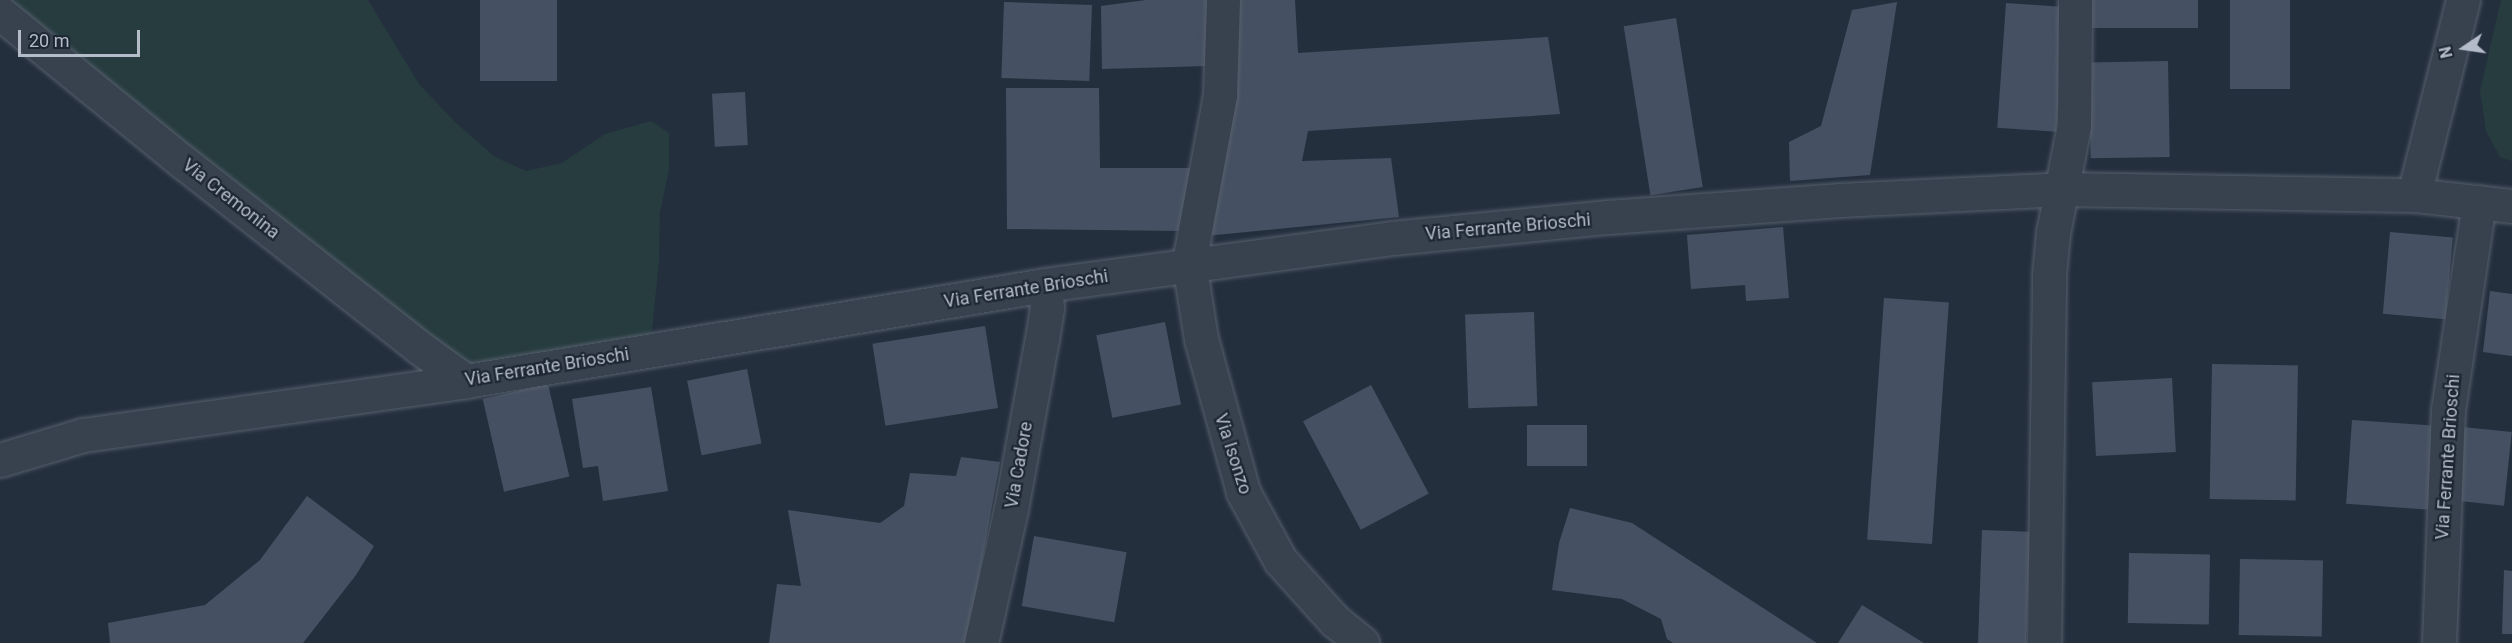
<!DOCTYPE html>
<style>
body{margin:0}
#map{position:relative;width:2512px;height:643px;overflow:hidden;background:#242f3e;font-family:Roboto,sans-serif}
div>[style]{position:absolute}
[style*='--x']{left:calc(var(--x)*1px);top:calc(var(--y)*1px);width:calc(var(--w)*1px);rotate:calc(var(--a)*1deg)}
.green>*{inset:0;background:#263c3f}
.building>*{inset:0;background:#455162;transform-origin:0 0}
.roads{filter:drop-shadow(0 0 2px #565f6c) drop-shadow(0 0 2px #565f6c)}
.minor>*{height:33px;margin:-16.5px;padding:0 16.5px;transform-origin:16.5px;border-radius:16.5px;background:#38414e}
.tertiary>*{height:33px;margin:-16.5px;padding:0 16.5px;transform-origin:16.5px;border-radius:16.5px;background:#38414e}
span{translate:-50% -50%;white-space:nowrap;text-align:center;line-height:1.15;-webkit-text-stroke:4.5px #1d2633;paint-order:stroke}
.street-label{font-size:18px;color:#b4bcc9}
.north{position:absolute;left:2434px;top:18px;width:60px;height:60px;-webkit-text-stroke:4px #1d2633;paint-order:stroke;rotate:257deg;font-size:16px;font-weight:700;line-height:24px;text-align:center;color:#b4bcc9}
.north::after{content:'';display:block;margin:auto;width:21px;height:27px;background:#b4bcc9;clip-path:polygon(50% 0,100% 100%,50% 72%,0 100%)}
.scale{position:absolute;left:18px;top:30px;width:122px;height:27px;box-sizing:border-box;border:3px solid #b4bcc9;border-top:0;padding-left:8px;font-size:18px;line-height:21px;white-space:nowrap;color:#b4bcc9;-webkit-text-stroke:4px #1d2633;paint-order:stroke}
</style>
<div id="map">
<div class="green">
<div style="clip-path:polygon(0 0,368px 0,419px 84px,453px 120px,495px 157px,526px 171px,562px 163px,605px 134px,651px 121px,669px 133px,669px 170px,660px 212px,659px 261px,650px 351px,466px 381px)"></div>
<div style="clip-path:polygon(2501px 0,2512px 0,2512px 161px,2500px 157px,2486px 131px,2480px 91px)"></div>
</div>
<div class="building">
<div style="left:480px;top:0;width:77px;height:81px"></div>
<div style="clip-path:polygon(1146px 0,1214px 0,1207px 66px,1102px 69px,1101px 6px)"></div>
<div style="clip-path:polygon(1232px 0,1295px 0,1298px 53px,1548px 37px,1560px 114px,1308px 131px,1302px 161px,1391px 158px,1399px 217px,1205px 236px)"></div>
<div style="left:2091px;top:0;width:107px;height:28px"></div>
<div style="left:2230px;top:0;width:60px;height:89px"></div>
<div style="left:1004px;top:2px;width:88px;height:76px;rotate:2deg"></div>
<div style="clip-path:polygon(1897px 2px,1870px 175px,1790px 181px,1789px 142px,1821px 126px,1852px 10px)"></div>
<div style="left:2006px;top:3px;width:59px;height:125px;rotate:4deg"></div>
<div style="left:1676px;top:18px;width:171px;height:53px;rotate:81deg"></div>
<div style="left:2168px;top:61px;width:96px;height:79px;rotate:89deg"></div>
<div style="clip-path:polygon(1006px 88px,1099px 88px,1100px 168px,1195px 168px,1181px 231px,1007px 229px)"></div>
<div style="left:745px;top:92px;width:53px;height:33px;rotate:87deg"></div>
<div style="clip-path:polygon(1783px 227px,1789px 298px,1746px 301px,1745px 285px,1691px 289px,1687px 235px)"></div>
<div style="left:2390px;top:232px;width:63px;height:82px;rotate:5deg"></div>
<div style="clip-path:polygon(2490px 291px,2512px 294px,2512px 356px,2483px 352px)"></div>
<div style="left:1884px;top:298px;width:65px;height:242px;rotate:4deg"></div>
<div style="left:1534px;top:312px;width:94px;height:69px;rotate:88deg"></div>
<div style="left:1165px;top:322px;width:84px;height:70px;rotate:79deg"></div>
<div style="left:985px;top:326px;width:83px;height:114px;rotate:81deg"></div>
<div style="left:2212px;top:364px;width:86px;height:135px;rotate:1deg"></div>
<div style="left:747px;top:369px;width:76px;height:61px;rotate:79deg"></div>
<div style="left:2172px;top:378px;width:74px;height:80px;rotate:87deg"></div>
<div style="left:548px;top:384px;width:95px;height:67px;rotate:77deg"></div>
<div style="left:1371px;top:385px;width:123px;height:77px;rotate:62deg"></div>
<div style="clip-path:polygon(651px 387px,668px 491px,603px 501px,598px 466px,583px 468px,572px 399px)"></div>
<div style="left:2352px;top:420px;width:84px;height:84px;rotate:4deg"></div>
<div style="left:1587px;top:425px;width:41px;height:60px;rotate:90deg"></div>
<div style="left:2463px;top:427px;width:49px;height:74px;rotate:6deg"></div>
<div style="clip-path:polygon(961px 457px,1000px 462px,967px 643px,769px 643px,777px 584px,801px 586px,788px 510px,880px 523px,904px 506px,910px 473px,956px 476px)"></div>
<div style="clip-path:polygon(307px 496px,374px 546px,356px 575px,303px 643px,110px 643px,108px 623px,205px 605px,260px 560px)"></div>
<div style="clip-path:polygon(1570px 508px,1632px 523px,1817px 643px,1673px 643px,1667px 639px,1661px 619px,1622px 599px,1552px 590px,1559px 543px)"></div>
<div style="left:1982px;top:530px;width:48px;height:113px;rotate:2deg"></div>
<div style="left:1034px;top:536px;width:94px;height:71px;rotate:10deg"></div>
<div style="left:2129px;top:553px;width:81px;height:70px;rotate:1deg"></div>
<div style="left:2240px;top:559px;width:83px;height:76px;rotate:1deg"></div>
<div style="clip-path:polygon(2504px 570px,2512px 571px,2512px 634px,2502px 634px)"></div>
<div style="clip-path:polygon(1862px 605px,1924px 643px,1838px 643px)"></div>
</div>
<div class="roads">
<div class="minor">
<div style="--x:1223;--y:0;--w:95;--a:91.8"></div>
<div style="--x:1220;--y:95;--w:171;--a:100.5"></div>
<div style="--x:1189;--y:263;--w:77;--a:81"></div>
<div style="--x:1201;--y:339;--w:159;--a:74.6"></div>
<div style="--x:1243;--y:492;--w:77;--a:61.4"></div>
<div style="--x:1280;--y:560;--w:82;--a:48"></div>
<div style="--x:1335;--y:621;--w:35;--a:39"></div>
<div style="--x:0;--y:13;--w:236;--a:39.2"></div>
<div style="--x:183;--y:162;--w:301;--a:38.1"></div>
<div style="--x:420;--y:348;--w:57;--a:35.7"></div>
<div style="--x:2414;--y:195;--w:99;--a:6.4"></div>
<div style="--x:981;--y:643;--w:137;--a:-77.4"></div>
<div style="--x:1011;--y:509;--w:173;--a:-79.7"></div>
<div style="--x:1042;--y:339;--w:31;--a:-81"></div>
<div style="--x:1047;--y:308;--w:23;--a:-95"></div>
<div style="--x:2044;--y:643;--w:368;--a:-89.2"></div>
<div style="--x:2049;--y:275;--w:42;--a:-84.6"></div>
<div style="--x:2053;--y:233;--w:110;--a:-79"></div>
<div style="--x:2074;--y:125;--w:125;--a:-89.5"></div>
<div style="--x:2439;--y:643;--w:233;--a:-87.8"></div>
<div style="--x:2448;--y:410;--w:210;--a:-81.5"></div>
</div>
<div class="tertiary">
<div style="--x:0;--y:460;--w:87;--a:-16.8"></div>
<div style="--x:83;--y:435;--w:387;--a:-8"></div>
<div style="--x:466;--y:381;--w:587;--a:-9.41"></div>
<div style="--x:1045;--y:285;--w:350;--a:-7.7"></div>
<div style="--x:1392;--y:238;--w:217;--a:-5.6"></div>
<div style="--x:1608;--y:217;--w:233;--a:-4.2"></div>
<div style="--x:1840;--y:200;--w:223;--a:-2.8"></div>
<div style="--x:2063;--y:189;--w:351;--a:1"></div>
<div style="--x:2414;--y:195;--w:201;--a:-75.9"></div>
</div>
</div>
<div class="street-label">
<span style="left:231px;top:199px;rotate:38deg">Via Cremonina</span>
<span style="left:1508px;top:227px;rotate:-5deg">Via Ferrante Brioschi</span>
<span style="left:1026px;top:289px;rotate:-9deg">Via Ferrante Brioschi</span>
<span style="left:547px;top:367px;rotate:-9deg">Via Ferrante Brioschi</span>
<span style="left:1233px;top:454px;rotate:72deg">Via Isonzo</span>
<span style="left:2448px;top:457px;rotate:-86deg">Via Ferrante Brioschi</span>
<span style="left:1019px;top:465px;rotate:-80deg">Via Cadore</span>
</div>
<div class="north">N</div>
<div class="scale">20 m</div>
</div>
